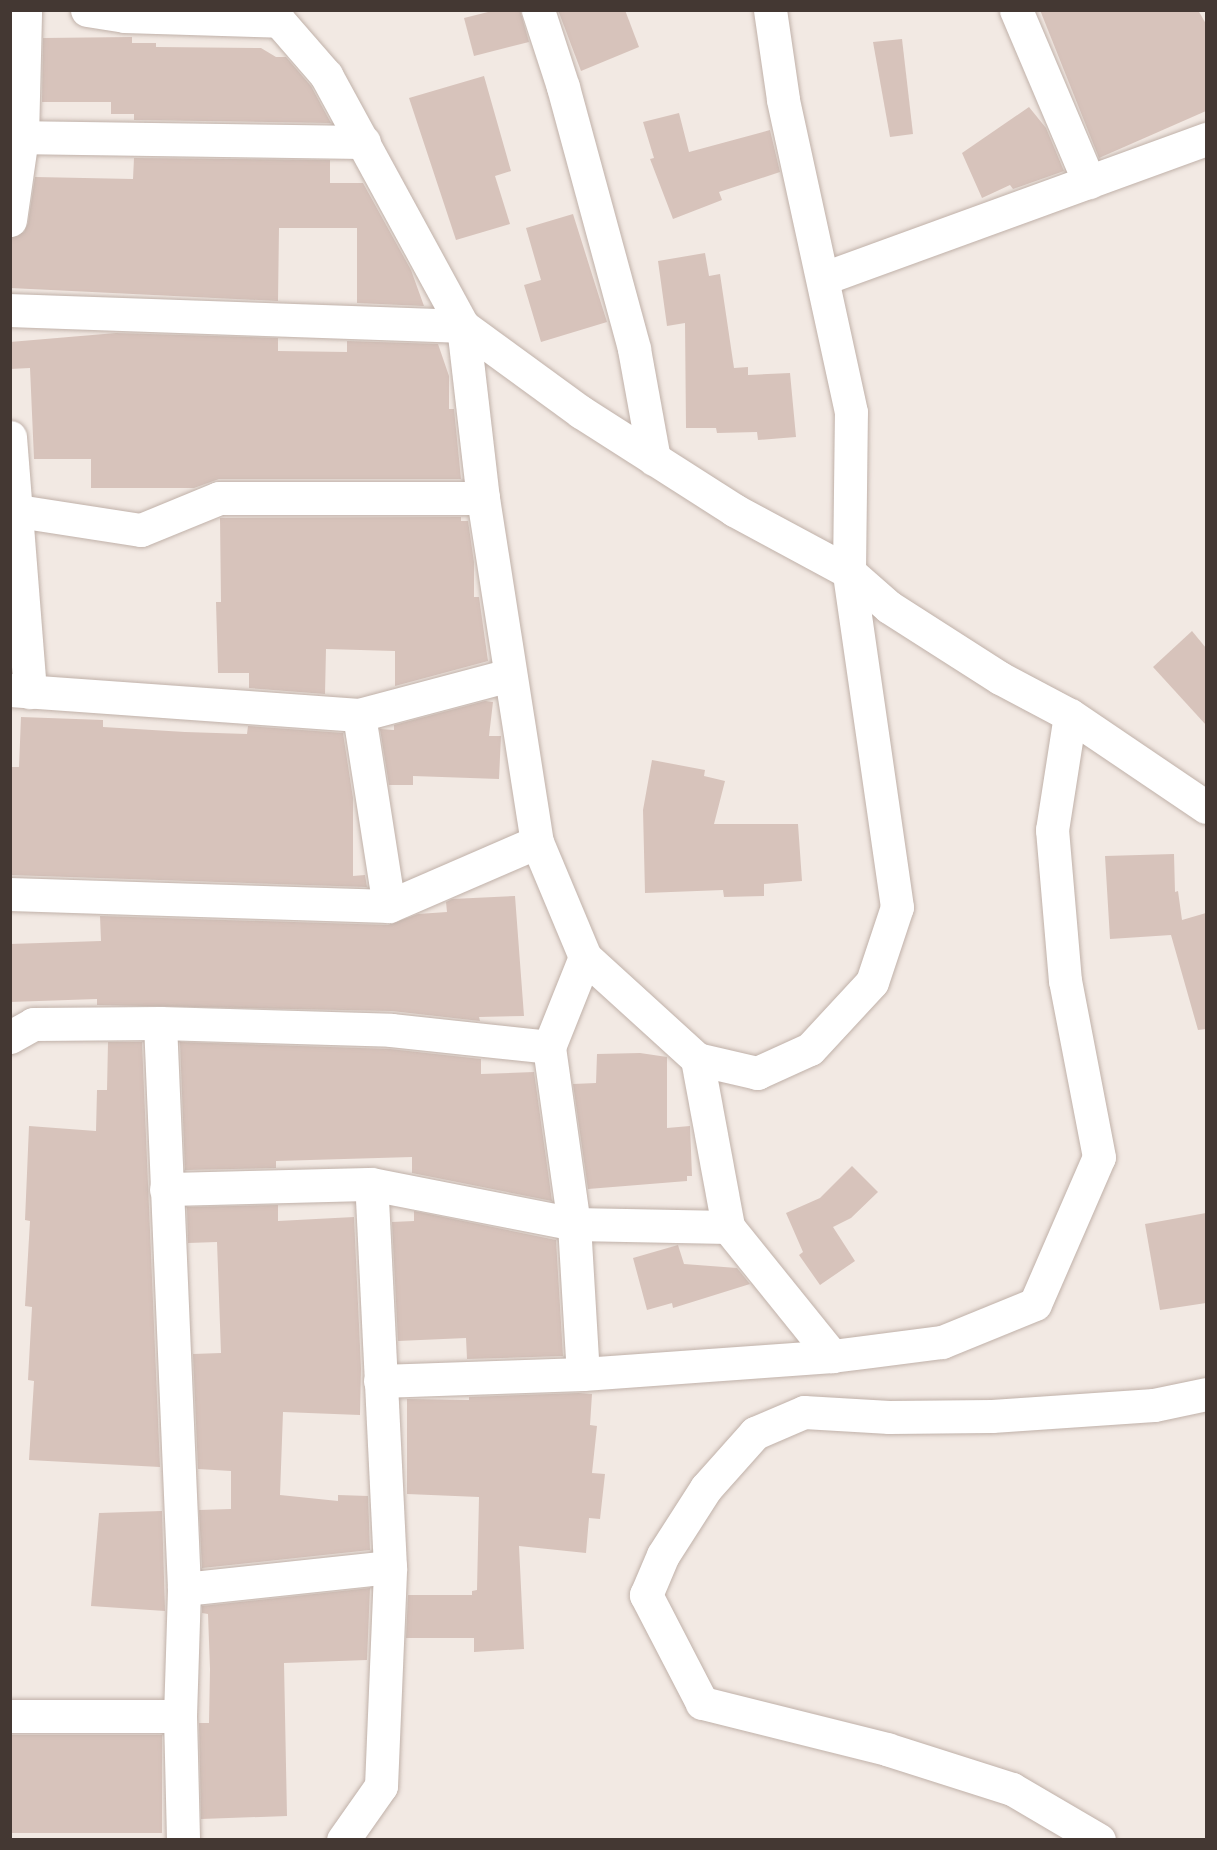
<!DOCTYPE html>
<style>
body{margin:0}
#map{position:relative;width:1217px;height:1850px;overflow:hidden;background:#f2e9e3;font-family:Barlow,sans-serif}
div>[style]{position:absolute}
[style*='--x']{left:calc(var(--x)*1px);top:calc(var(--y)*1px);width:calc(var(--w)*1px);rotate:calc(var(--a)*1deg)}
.building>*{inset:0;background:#d7c3bb;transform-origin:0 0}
.roads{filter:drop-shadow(0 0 2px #c0b1a9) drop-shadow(0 0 2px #c0b1a9)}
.minor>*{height:33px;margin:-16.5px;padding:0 16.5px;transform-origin:16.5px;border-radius:16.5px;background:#fff}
span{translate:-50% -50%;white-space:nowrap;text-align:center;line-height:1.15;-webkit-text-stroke:6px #fff;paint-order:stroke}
.frame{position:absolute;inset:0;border:12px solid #443833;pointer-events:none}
</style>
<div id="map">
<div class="building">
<div style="clip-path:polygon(496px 10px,520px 10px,529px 42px,474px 56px,464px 18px)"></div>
<div style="clip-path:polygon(558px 10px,625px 10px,639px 47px,581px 71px)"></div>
<div style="clip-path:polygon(1040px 10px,1198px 10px,1206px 24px,1206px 111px,1099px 158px)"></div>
<div style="clip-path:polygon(132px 37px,132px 43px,156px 43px,156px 47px,261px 48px,276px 57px,286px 57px,311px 86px,331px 123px,134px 120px,134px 114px,111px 114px,111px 102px,42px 102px,43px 38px)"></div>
<div style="clip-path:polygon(902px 39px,913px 134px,890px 137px,873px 42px)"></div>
<div style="clip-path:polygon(484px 76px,511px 171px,495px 176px,510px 224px,456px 240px,409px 98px)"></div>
<div style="clip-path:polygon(1029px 107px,1046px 128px,1064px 171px,1013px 189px,1010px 185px,982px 198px,962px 153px)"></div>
<div style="clip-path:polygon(679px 113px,689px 152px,770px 130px,780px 172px,719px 192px,722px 200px,673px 219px,650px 159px,654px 158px,643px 122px)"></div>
<div style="clip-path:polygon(134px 158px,330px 160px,330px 183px,363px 183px,411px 270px,424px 306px,357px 303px,357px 228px,279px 228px,278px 301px,10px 288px,10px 238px,24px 232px,28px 223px,35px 177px,133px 179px)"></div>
<div style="clip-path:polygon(573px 214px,607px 322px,541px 342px,524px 285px,541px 280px,526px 228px)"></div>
<div style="clip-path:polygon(705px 253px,709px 276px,720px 274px,734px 368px,748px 367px,748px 375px,790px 373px,796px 437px,758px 440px,757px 432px,717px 433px,716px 428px,686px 428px,685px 323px,667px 326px,658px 261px)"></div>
<div style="clip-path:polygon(116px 333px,278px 338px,278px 351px,347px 352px,347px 341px,438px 344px,449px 376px,449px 409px,454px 409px,461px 479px,219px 479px,194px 488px,91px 488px,91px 459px,34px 459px,30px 368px,10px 369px,10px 342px)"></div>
<div style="clip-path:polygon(461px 517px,461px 521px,468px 521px,474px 562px,474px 597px,479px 597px,488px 661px,395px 686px,395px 651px,326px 649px,325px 694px,249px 688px,249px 673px,218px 673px,216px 602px,221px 602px,220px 518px)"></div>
<div style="clip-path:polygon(1192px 631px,1206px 648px,1206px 725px,1153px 667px)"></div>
<div style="clip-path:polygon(485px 701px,493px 702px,489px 736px,501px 736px,499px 779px,413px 776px,413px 785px,389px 785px,380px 729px,394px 730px,394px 725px)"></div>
<div style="clip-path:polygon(21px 717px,103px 720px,103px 727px,185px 732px,247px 734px,248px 726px,343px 733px,353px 798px,353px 876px,365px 875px,367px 887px,10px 875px,11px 767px,19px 767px)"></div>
<div style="clip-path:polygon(652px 760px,705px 770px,704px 776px,725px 781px,714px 824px,798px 824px,802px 881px,764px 884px,764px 896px,724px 897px,723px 890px,645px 893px,643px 810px)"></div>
<div style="clip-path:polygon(1174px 854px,1175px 892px,1178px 891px,1182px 920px,1206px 913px,1206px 1029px,1198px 1030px,1171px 935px,1110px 939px,1105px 856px)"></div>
<div style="clip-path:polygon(515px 896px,524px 1016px,479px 1017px,480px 1021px,392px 1011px,97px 1005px,97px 999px,10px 1002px,10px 944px,101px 941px,100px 916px,388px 925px,418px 914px,447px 912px,446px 902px,452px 899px)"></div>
<div style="clip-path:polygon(108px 1042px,142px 1042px,160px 1467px,29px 1460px,34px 1381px,28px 1380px,32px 1307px,25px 1306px,30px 1221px,25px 1220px,29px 1126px,96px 1131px,97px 1090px,107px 1090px)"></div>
<div style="clip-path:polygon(180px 1042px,390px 1049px,481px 1059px,481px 1074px,534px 1072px,552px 1201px,412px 1173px,412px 1157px,276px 1161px,276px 1168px,185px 1170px)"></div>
<div style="clip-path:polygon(640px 1053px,667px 1057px,667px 1128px,690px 1126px,692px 1176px,687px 1176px,687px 1181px,588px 1189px,573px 1084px,596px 1083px,597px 1054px)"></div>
<div style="clip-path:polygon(852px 1166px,878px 1192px,851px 1218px,833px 1227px,855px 1261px,820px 1285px,799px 1255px,803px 1252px,786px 1213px,820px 1198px)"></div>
<div style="clip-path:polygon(278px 1205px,278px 1221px,354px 1217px,361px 1369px,360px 1415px,283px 1412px,280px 1495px,338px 1501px,338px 1495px,368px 1496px,370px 1550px,202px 1568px,199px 1510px,231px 1509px,231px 1471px,198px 1469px,193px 1354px,221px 1353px,217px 1242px,188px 1243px,187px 1207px)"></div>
<div style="clip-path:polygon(414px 1211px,556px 1240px,563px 1356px,467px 1359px,466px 1338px,398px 1341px,392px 1222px,414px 1221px)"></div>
<div style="clip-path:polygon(1206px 1213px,1206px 1303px,1160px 1310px,1145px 1224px)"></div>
<div style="clip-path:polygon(678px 1245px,684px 1264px,737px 1268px,750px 1284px,673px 1308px,672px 1303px,647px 1310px,633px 1258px)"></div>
<div style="clip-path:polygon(579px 1393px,592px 1394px,590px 1425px,597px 1426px,592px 1473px,605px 1474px,600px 1519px,589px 1518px,586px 1553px,519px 1546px,524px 1649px,474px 1652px,474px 1638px,406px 1638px,408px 1595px,472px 1595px,472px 1591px,477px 1590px,479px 1497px,407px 1494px,407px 1399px,469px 1400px,469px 1397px)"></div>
<div style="clip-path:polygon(162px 1511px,165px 1611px,91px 1606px,99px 1513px)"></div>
<div style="clip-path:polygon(370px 1588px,367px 1660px,284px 1663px,287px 1816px,201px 1819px,199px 1723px,209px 1723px,210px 1669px,208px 1614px,202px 1613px,202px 1606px)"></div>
<div style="left:10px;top:1735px;width:152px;height:98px"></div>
</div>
<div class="roads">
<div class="minor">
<div style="--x:87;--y:10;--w:37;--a:9"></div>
<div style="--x:124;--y:16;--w:155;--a:1.8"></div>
<div style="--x:279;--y:21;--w:72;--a:49"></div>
<div style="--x:326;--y:75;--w:286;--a:61.4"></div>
<div style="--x:463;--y:326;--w:173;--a:83.4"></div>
<div style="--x:483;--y:498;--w:348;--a:81.1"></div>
<div style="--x:537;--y:842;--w:125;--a:67.3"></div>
<div style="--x:585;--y:957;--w:151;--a:42.3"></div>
<div style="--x:697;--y:1059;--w:62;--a:13.1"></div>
<div style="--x:757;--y:1073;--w:58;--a:-24.4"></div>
<div style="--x:810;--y:1049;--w:91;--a:-47.2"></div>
<div style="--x:872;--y:982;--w:79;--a:-71.6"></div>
<div style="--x:897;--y:907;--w:338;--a:-98.2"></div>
<div style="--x:849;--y:572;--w:160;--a:-89.3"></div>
<div style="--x:851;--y:412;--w:320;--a:-102.3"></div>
<div style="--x:783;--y:99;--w:90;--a:-98.3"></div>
<div style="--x:538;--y:10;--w:81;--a:72"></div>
<div style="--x:563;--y:87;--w:271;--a:74.8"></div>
<div style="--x:634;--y:349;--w:112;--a:79.7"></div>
<div style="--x:1016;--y:10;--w:187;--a:67"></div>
<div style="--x:10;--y:137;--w:354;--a:0.8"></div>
<div style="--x:10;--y:220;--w:84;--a:-81.8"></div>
<div style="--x:22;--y:137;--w:127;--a:-88.6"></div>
<div style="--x:824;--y:278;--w:407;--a:-20"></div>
<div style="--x:10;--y:310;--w:453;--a:2"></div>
<div style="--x:463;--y:326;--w:146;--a:36.1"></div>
<div style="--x:581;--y:412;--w:182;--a:32.6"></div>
<div style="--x:734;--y:510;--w:131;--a:28.3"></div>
<div style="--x:849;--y:572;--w:53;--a:41.2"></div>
<div style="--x:889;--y:607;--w:132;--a:32.6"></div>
<div style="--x:1000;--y:678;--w:79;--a:27.9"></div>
<div style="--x:1070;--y:715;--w:164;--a:34.1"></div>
<div style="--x:10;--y:437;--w:256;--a:85.5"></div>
<div style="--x:18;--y:511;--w:124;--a:8.8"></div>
<div style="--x:141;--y:530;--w:84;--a:-22.3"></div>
<div style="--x:219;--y:498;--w:264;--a:0"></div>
<div style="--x:10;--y:690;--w:350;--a:4.1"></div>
<div style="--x:359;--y:715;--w:155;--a:-14.9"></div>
<div style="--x:359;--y:715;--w:193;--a:81.1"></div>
<div style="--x:10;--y:894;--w:379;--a:1.8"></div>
<div style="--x:389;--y:906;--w:161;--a:-23.4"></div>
<div style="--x:160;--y:1023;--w:567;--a:87.57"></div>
<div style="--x:184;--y:1589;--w:127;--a:91.8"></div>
<div style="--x:180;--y:1716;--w:124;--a:88.6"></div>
<div style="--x:10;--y:1037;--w:26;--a:-29"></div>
<div style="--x:33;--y:1024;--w:127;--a:-0.5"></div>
<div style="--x:160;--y:1023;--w:231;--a:1.7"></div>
<div style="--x:391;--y:1030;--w:159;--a:6.1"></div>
<div style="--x:549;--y:1047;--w:97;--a:-68.2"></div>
<div style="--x:549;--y:1047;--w:179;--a:82"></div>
<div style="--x:574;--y:1224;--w:150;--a:86.6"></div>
<div style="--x:697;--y:1059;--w:171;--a:79.5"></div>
<div style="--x:728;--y:1227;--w:166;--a:51.1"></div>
<div style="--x:166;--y:1189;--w:205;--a:-1.4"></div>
<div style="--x:380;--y:1381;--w:203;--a:-2"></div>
<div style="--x:583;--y:1374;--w:250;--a:-4.1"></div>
<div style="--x:832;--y:1356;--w:111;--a:-7.3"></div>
<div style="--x:942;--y:1342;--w:100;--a:-22.2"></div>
<div style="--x:1035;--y:1304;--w:160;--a:-66.5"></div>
<div style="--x:1099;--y:1157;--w:179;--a:-100.9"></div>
<div style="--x:1065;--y:981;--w:152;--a:-94.9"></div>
<div style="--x:1052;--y:830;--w:116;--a:-81.1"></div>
<div style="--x:184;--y:1589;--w:207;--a:-6.1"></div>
<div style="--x:390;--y:1567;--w:383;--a:-92.8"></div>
<div style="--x:371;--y:1184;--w:207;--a:11.1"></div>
<div style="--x:574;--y:1224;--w:154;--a:1.1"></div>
<div style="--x:10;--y:1716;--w:170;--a:0"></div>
<div style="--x:343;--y:1840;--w:66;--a:-54.9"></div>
<div style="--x:381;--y:1786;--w:219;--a:-87.6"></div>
<div style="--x:1099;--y:1840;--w:101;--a:-149.6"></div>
<div style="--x:1012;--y:1789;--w:131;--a:-162.3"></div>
<div style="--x:887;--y:1749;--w:191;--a:-166"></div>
<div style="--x:702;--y:1703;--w:122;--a:-117.4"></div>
<div style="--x:646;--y:1595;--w:43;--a:-67"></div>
<div style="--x:663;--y:1555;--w:80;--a:-57.3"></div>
<div style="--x:706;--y:1488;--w:74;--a:-48.3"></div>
<div style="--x:755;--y:1433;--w:53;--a:-23.2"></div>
<div style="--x:804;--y:1412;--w:85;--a:3.4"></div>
<div style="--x:889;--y:1417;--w:103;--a:-0.6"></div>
<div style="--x:992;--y:1416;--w:162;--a:-3.9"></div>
<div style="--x:1154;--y:1405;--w:53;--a:-11.9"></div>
</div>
</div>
<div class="frame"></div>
</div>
